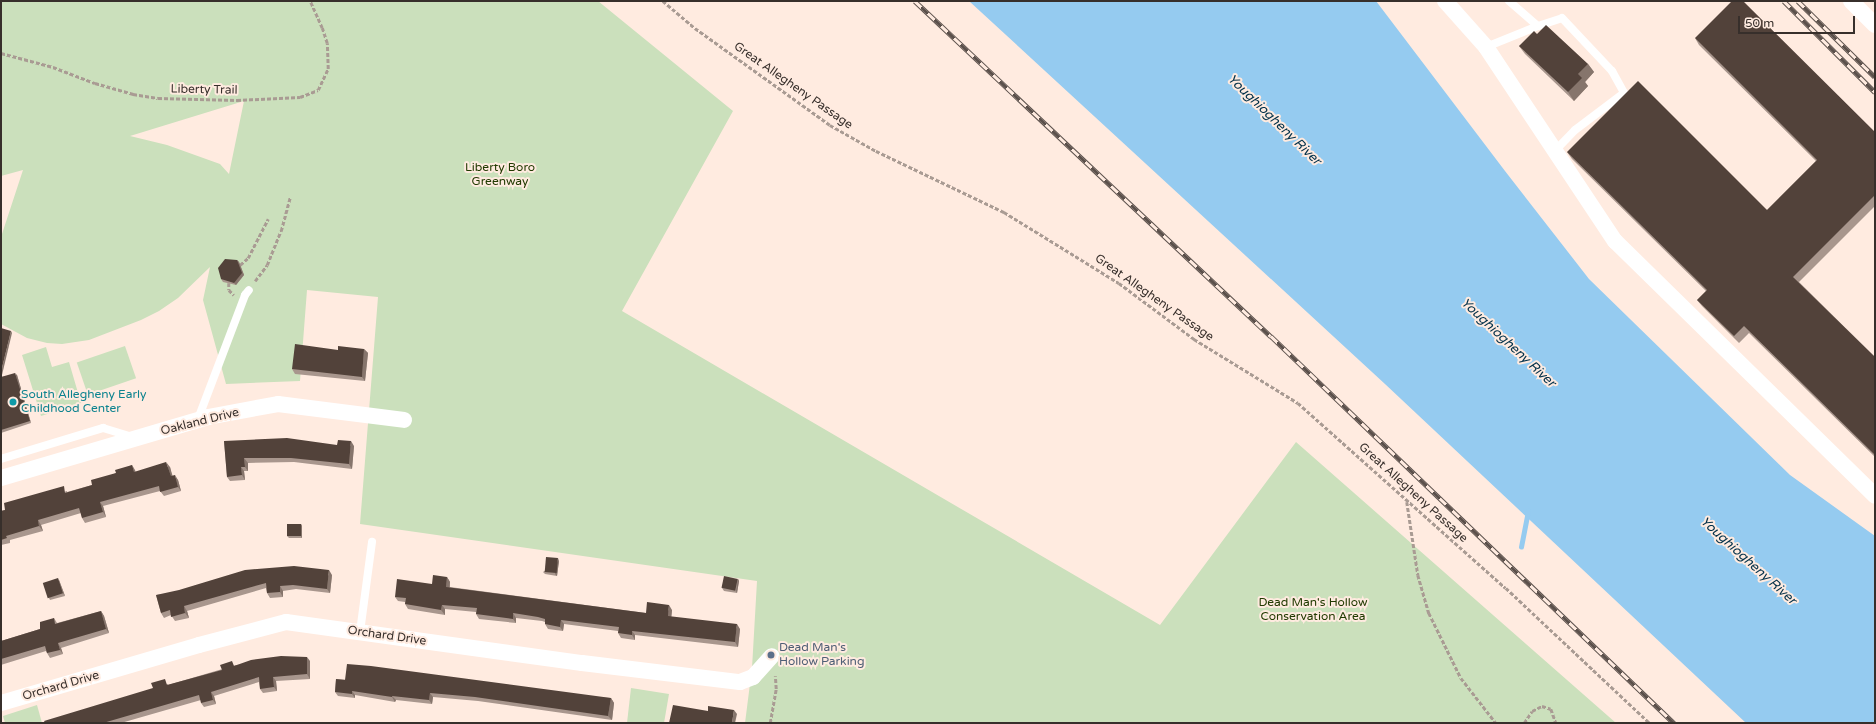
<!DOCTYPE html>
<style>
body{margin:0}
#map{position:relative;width:1876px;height:724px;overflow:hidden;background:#ffebe0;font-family:"Varela Round",sans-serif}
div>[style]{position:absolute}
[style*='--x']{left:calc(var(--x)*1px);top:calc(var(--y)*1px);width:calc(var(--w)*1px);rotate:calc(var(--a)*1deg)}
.green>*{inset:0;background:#cbe0bc;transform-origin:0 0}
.water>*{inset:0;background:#95cbf0}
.stream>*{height:4.5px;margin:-2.25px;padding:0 2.25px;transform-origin:2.25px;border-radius:2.25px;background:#95cbf0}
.path>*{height:2.5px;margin-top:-1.25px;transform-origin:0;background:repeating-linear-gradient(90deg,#a99b93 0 4px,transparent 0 6px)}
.lane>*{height:8px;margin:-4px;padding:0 4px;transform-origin:4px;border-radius:4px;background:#fff}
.street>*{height:16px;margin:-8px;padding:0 8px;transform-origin:8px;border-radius:8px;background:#fff}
.rail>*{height:4.5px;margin-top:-2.25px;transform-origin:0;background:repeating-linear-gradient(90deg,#ffebe0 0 9px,#5b504b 0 18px);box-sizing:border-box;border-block:1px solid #5b504b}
.wall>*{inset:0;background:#a8968d}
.shaded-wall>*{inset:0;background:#86756c}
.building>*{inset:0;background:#52423a;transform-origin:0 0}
.dots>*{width:11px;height:11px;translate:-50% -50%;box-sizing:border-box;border:2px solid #ffebe0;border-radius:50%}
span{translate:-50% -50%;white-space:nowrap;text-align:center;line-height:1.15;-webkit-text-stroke:4px #ffebe0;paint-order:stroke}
.street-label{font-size:12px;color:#372f2b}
.park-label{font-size:12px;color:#213a01}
.culture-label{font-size:12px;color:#0d838f}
.left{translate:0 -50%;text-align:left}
.service-label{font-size:12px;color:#4e5e75}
.water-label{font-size:13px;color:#023049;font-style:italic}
.frame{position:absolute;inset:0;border:2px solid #372f2b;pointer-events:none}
.scale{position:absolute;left:1738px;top:16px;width:117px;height:18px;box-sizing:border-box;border:2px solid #372f2b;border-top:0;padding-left:5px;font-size:12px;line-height:14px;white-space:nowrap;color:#372f2b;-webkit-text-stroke:3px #ffebe0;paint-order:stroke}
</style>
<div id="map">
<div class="green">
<div style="clip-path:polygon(evenodd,1px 1px,598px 1px,733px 111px,622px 311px,1160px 625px,1296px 442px,1616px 723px,745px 723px,752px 668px,757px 581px,360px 524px,378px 297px,307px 290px,300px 381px,226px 384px,203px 300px,210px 267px,178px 298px,159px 311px,141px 320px,89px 340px,62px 344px,47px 343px,27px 338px,1px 324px,1px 237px,23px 170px,1px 176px,1px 1px,244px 101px,229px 174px,220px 164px,167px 145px,130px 136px,244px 101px)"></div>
<div style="left:125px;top:346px;width:34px;height:51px;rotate:71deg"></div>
<div style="clip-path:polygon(46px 347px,52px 367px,69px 362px,81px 403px,41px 416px,22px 355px)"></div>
<div style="clip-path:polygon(631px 688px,669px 694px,664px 723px,627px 723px)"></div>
<div style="clip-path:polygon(37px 705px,42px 723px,5px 723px,3px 716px)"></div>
</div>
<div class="water">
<div style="clip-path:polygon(969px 1px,1376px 1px,1505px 171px,1589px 279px,1790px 475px,1875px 536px,1875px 723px,1746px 723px,1385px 384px)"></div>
</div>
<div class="stream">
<div style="--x:1521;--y:547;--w:37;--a:-79"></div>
</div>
<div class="path">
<div style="--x:663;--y:1;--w:42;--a:40.2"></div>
<div style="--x:695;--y:28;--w:166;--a:35.7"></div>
<div style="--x:830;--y:125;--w:53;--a:29.5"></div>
<div style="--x:876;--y:151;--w:142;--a:25.5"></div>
<div style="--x:1004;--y:212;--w:135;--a:31.7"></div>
<div style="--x:1119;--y:283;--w:94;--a:36.7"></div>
<div style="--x:1194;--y:339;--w:122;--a:31.6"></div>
<div style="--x:1298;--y:403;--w:278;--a:41.7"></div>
<div style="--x:1506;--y:588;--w:197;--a:43.2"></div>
<div style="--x:1;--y:53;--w:54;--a:15.1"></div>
<div style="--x:53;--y:67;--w:45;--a:20.9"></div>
<div style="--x:95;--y:83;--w:40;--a:16"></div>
<div style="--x:133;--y:94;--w:25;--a:9"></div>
<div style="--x:158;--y:98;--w:79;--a:1.5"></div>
<div style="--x:237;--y:100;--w:63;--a:-2.7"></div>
<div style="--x:300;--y:97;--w:19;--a:-21"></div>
<div style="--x:318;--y:90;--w:23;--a:-65"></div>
<div style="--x:328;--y:69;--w:26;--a:-92"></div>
<div style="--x:327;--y:43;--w:16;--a:-108"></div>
<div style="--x:322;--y:28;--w:30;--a:-114"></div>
<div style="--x:240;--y:265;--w:11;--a:-41"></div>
<div style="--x:248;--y:258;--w:44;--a:-62.9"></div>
<div style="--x:255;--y:281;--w:20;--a:-53"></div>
<div style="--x:267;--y:265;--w:37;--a:-68"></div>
<div style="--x:281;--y:231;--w:35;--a:-75"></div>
<div style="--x:229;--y:283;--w:7;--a:90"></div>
<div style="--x:229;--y:290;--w:7;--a:45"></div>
<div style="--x:1407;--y:502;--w:74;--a:81.4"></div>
<div style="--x:1418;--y:575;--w:40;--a:74"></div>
<div style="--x:1429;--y:613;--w:72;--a:63.8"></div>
<div style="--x:1461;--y:678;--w:57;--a:52.1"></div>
<div style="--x:770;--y:723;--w:35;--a:-80"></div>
<div style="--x:776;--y:689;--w:13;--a:-94"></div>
<div style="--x:1524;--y:723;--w:14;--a:-56"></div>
<div style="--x:1532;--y:711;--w:11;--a:-27"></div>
<div style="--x:1542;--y:706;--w:9;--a:18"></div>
<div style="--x:1551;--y:709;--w:15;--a:70"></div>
</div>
<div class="lane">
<div style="--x:1509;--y:1;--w:38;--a:41"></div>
<div style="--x:1486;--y:47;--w:56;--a:-22"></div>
<div style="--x:1538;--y:26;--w:25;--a:-18"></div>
<div style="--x:1562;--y:18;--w:73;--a:46.7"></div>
<div style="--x:1612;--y:71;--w:25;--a:61"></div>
<div style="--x:1624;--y:93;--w:61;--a:142.9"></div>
<div style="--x:1575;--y:130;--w:29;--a:134"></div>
<div style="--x:198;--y:419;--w:133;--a:-69.2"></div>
<div style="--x:245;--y:295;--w:6;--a:-51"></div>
<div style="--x:1;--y:459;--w:107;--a:-16.9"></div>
<div style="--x:103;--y:428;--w:30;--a:17"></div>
<div style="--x:360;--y:632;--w:91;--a:-82.4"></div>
</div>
<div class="street">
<div style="--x:1445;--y:1;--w:62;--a:48.3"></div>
<div style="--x:1486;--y:47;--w:233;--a:56.4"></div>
<div style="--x:1615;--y:241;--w:364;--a:44.4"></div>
<div style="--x:1851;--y:1;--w:34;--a:45"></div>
<div style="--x:1;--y:478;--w:216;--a:-16.4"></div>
<div style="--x:208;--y:417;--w:71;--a:-10.5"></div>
<div style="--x:278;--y:404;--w:127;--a:7.2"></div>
<div style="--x:1;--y:703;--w:206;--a:-16.3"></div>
<div style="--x:199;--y:645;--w:90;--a:-14.8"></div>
<div style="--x:286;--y:622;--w:299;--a:7.9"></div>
<div style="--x:582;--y:663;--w:159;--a:6.9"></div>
<div style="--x:740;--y:682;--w:14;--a:-21"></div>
<div style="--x:753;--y:677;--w:28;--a:-48"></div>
</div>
<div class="rail">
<div style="--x:915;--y:1;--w:489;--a:43.3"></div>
<div style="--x:1271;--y:336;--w:559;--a:43.84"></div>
<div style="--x:1784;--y:1;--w:129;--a:45"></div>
<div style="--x:1798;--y:1;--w:108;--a:44.6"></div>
</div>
<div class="wall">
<div style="clip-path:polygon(1537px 34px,1588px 64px,1594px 72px,1585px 82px,1588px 86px,1574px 101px,1525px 54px,1519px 46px)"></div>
<div style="clip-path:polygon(1695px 38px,1875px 132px,1875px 206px,1799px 282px,1875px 357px,1875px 457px,1749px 333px,1739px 343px,1702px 306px,1697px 300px,1706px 291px,1572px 159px,1567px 152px,1767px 210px,1816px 161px,1699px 45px)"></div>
<div style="clip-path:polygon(237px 260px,239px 262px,244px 275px,236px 285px,223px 282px,221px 279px)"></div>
<div style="clip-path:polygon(364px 349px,368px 353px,365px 381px,295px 374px,292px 369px,338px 350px)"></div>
<div style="clip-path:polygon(17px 375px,31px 423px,1px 433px,1px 377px)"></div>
<div style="clip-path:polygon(224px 441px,354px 446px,352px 469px,294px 462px,248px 463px,248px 471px,244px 471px,245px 480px,230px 481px,227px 477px)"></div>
<div style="clip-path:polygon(132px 465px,135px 472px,170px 467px,172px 476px,178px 480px,181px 491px,164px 496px,160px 491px,103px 506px,106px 517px,85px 523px,82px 518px,81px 513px,41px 525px,43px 531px,10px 540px,10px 543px,1px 545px,1px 511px,67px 491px,67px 492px,92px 485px)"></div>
<div style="clip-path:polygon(301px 524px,302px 526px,302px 538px,289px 538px,287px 536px)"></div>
<div style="clip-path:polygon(559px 561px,557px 576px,545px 574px,543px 572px)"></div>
<div style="clip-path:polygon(332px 575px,330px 593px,296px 589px,283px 591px,283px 597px,270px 598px,267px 593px,266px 588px,187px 611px,189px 618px,175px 621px,171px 615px,164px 618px,161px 613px,156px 595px)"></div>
<div style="clip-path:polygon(447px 577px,450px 582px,450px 587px,646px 613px,672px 610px,671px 617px,740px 629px,738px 647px,635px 635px,635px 640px,621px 638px,618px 633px,618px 631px,564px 624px,563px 631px,548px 629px,545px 624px,545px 622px,542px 621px,516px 618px,516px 623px,479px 619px,476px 614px,476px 612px,445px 609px,445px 615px,408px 609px,405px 604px,405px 602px,398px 601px,395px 597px,432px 584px)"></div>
<div style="clip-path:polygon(738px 579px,739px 581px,737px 593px,724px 591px,722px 588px)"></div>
<div style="clip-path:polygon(59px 580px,65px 596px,50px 600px,49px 598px)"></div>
<div style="clip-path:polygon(101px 611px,104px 616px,109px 633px,61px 648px,63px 654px,50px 658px,47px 653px,46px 651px,4px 664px,1px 665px,1px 641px,40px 629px,54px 618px,57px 623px)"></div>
<div style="clip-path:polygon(310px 661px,310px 679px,276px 681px,277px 691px,263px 693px,260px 689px,259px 682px,214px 696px,216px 704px,204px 707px,201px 703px,201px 700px,121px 723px,45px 723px,168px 684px,168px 685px,236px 665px)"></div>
<div style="clip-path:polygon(336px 679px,611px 698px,614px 703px,612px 720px,478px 701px,433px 697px,432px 704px,396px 700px,395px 702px,355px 695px,355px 698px,338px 696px,335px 692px)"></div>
</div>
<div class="shaded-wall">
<div style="clip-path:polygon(1588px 64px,1594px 72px,1585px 82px,1588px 86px,1574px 101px,1568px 92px,1578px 74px)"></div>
<div style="clip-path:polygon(237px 260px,239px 262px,244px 275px,236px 285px,234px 283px)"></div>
<div style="clip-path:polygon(11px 331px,12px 333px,2px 375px,1px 374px,1px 372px)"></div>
<div style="clip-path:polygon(364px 349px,368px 353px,365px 381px,362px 377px)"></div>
<div style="clip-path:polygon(15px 373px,17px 375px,31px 423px,30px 421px)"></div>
<div style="clip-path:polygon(351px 441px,354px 446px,352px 469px,349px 464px)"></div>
<div style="clip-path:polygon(244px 458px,248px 463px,248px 471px,245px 467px)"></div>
<div style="clip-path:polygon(166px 462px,170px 467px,174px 481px,171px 476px)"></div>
<div style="clip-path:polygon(132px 465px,135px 470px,137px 477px,134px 472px)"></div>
<div style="clip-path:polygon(241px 467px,244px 471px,245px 480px,242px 475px)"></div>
<div style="clip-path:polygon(175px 475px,178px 480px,181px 491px,178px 487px)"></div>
<div style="clip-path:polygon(100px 502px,103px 506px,106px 517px,103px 512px)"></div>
<div style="clip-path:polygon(38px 520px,41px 525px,43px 531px,39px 526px)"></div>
<div style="clip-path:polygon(301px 524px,302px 526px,302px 538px,301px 536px)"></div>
<div style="clip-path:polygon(558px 558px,559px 561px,557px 576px,555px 574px)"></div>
<div style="clip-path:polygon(329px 570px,332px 575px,330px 593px,327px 589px)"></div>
<div style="clip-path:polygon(447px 577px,450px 582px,449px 591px,446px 587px)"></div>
<div style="clip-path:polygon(58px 578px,59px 580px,65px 596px,63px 593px)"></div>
<div style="clip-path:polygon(738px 579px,739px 581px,737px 593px,736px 591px)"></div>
<div style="clip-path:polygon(280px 586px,283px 591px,283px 597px,280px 592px)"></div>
<div style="clip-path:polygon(442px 605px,445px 609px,445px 615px,441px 610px)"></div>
<div style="clip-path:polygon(669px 605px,672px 610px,671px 621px,668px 616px)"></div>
<div style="clip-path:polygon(184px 606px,187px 611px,189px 618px,185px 613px)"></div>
<div style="clip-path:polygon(101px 611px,104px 616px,109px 633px,106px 629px)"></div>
<div style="clip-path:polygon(513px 613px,516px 618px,516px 623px,513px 619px)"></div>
<div style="clip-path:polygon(561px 620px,564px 624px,563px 631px,560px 627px)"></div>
<div style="clip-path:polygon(737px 624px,740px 629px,738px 647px,735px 642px)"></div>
<div style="clip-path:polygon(632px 631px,635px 635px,635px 640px,632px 635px)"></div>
<div style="clip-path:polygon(58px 643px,61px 648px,63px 654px,60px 650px)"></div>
<div style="clip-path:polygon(307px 657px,310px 661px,310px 679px,307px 674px)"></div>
<div style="clip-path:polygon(273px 677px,276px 681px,277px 691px,274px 687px)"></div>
<div style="clip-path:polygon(352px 691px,355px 695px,355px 698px,352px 694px)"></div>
<div style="clip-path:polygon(211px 692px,214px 696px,216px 704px,213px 700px)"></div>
<div style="clip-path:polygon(430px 693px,433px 697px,432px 704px,429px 700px)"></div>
<div style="clip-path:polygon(392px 696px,396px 700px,395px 702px,392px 697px)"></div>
<div style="clip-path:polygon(611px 698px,614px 703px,612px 720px,608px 716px)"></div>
<div style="clip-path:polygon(734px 710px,737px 714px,735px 723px,732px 723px)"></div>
</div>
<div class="building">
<div style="clip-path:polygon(1732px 1px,1743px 1px,1875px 132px,1875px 195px,1793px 277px,1875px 357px,1875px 455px,1744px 326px,1734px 336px,1697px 300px,1707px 290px,1567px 152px,1638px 81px,1767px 210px,1817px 160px,1695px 38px)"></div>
<div style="clip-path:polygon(1546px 25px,1588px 64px,1578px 74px,1582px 78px,1568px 92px,1519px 46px,1534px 31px,1537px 34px)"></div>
<div style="clip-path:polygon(225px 259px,237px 260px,242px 273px,234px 283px,221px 279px,218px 268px)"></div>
<div style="clip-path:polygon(1px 328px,11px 331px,1px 372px)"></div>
<div style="clip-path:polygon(295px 344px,338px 350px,338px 346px,364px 349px,362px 377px,292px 369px)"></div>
<div style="clip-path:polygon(15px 373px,30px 421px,1px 430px,1px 377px)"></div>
<div style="clip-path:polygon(287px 438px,337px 445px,338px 440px,351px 441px,349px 464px,291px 458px,244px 458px,245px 467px,241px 467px,242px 475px,227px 477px,224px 441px)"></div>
<div style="clip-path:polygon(166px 462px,171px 476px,175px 475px,178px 487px,160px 492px,159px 486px,100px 502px,103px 512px,82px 518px,79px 508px,38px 520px,39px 526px,6px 536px,7px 538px,1px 540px,1px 511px,5px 510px,4px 503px,64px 486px,65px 493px,92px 485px,91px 480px,116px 473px,115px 470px,132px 465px,134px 472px)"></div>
<div style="left:287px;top:524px;width:14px;height:12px"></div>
<div style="left:546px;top:557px;width:12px;height:15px;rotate:5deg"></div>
<div style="clip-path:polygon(294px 566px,329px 570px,327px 589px,293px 585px,280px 586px,280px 592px,267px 593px,266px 583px,184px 606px,185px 613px,171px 617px,170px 610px,161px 613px,156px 595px,179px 590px,245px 570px)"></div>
<div style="clip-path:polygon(433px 575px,447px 577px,446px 587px,646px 613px,647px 602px,669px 605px,668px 616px,737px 624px,735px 642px,632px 631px,632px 635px,618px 633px,619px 627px,561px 620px,560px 627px,545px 624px,545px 619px,538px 617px,513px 613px,513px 619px,476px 614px,477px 608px,442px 605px,441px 610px,405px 604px,406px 598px,395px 597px,397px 579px,432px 584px)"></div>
<div style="left:724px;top:576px;width:14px;height:12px;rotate:12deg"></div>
<div style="left:58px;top:578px;width:16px;height:16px;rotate:72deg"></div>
<div style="clip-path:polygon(101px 611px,106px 629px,58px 643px,60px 650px,47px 653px,45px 646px,1px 659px,1px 641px,40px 629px,40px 622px,54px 618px,55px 624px)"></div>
<div style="clip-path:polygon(281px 656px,307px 657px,307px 674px,273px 677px,274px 687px,260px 689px,259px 677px,211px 692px,213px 700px,201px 703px,199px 695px,103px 723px,45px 723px,44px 721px,153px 688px,151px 683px,165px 679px,167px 685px,222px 670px,220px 665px,232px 661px,234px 666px,251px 660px)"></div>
<div style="clip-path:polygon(347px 664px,371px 666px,611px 698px,608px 716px,475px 697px,430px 693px,429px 700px,392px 696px,392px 697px,352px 691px,352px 694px,335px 692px,336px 679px,345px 680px)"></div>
<div style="clip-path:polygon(673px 705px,708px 711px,708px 706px,734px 710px,732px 723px,669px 723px)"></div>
</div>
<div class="dots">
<div style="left:13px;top:402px;background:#0f9aa8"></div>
<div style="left:771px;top:655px;background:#5c6f8a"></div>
</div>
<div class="street-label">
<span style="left:793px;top:86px;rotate:35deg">Great Allegheny Passage</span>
<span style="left:204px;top:90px;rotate:1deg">Liberty Trail</span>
<span style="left:1154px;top:298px;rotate:35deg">Great Allegheny Passage</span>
<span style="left:200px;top:422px;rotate:-14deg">Oakland Drive</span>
<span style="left:1413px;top:493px;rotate:42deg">Great Allegheny Passage</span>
<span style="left:387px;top:636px;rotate:8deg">Orchard Drive</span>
<span style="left:61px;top:686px;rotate:-16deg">Orchard Drive</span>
</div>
<div class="park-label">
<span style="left:500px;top:175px">Liberty Boro<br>Greenway</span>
<span style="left:1313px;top:610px">Dead Man's Hollow<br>Conservation Area</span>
</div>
<div class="culture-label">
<span class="left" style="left:21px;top:402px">South Allegheny Early<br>Childhood Center</span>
</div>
<div class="service-label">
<span class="left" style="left:779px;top:655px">Dead Man's<br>Hollow Parking</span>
</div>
<div class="water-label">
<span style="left:1274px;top:120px;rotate:44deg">Youghiogheny River</span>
<span style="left:1508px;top:343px;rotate:43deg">Youghiogheny River</span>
<span style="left:1748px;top:561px;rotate:42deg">Youghiogheny River</span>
</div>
<div class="frame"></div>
<div class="scale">50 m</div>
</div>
